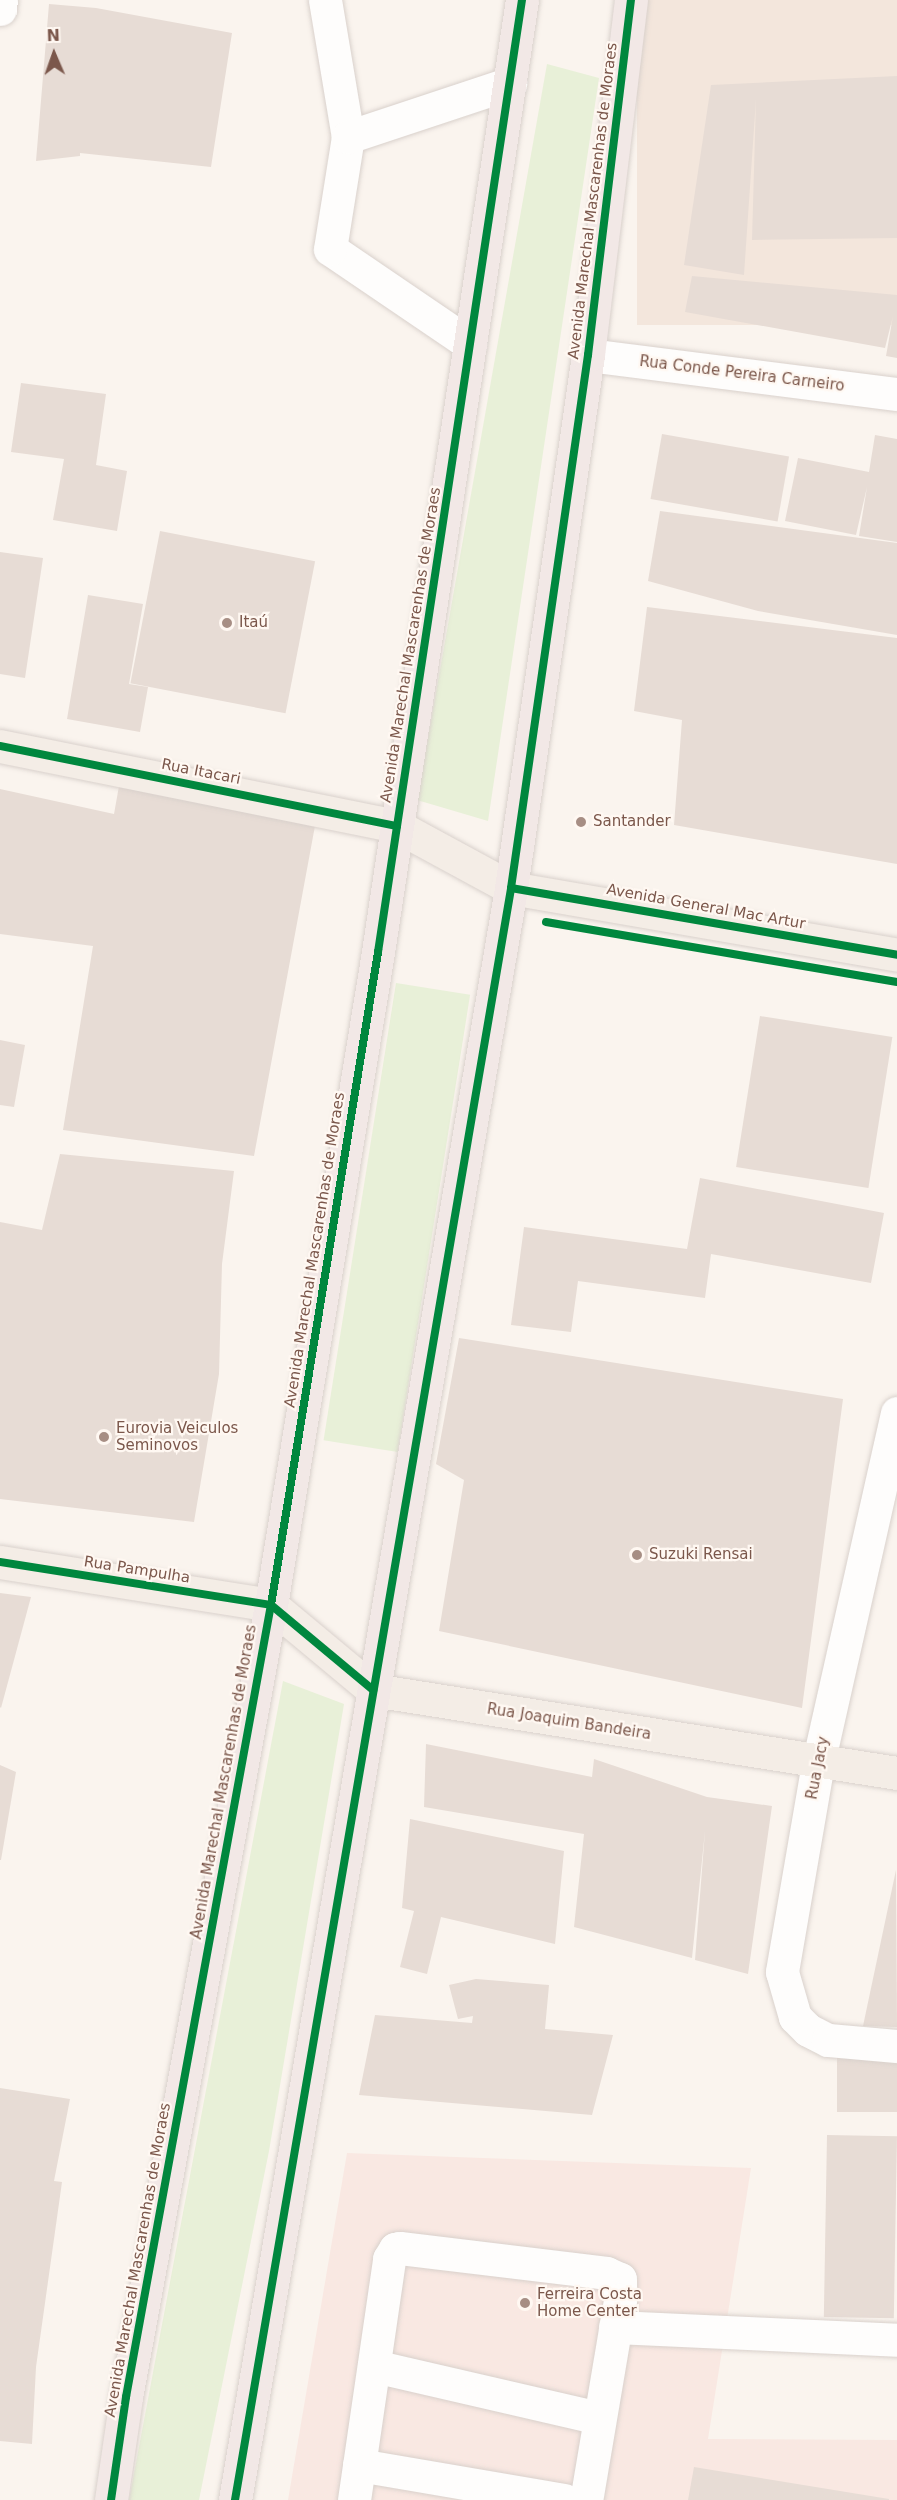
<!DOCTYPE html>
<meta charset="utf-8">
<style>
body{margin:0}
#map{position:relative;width:897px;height:2500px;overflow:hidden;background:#faf4ee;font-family:"DejaVu Sans",sans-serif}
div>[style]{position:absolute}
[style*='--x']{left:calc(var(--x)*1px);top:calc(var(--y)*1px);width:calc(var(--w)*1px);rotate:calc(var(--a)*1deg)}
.residential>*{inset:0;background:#f3e6dc;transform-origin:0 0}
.commercial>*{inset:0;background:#f9e8e2}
.green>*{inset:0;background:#e8f0d8;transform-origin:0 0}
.building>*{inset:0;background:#e7dcd5;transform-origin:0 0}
.roads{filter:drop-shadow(0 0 2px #d9d1cc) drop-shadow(0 0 2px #d9d1cc)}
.minor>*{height:33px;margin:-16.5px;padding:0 16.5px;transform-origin:16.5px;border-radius:16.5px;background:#fefdfc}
.major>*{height:33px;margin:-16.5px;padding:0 16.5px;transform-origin:16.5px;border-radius:16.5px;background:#f4ede6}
.highway>*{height:33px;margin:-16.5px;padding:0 16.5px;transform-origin:16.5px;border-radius:16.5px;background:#f2e8e6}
.cycleway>*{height:8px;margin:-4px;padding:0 4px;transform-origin:4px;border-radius:4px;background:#00873e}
.dots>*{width:16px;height:16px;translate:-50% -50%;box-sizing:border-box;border:3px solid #fff8f2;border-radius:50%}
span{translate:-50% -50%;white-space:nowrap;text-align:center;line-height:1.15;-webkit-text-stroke:4.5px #fff8f2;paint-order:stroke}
.street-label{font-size:15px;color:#7b574b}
.poi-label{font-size:15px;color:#7b574b}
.left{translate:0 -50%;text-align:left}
.north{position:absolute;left:24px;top:24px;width:60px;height:60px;-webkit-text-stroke:4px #fff8f2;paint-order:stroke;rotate:358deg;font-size:16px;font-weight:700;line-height:24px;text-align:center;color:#7b574b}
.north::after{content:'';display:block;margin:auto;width:21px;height:27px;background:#7b574b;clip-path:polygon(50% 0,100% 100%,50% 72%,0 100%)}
</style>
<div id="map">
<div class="residential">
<div style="left:637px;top:0;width:260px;height:325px"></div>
</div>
<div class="commercial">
<div style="clip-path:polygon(347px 2153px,751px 2168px,708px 2439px,897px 2440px,897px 2500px,288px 2500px)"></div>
</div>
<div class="green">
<div style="clip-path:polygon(547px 64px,599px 78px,488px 821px,417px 800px)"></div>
<div style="left:396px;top:983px;width:75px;height:463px;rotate:9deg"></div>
<div style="clip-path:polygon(283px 1681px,344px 1704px,269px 2151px,199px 2500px,129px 2500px)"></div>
</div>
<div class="building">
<div style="clip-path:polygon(49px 4px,96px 8px,232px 33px,211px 167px,80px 153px,80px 156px,36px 161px)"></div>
<div style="clip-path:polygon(897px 76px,897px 238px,752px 240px,756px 99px,744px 275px,684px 265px,711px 85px)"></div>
<div style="clip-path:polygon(692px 276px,897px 295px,897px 358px,886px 356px,893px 316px,885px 348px,685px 312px)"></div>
<div style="clip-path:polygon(21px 383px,106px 394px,96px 465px,127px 471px,117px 531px,53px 520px,64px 459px,11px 452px)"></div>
<div style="left:662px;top:434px;width:129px;height:66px;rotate:10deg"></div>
<div style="clip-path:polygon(875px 435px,897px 439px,897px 542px,859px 536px,867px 487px,856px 535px,785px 521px,798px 458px,869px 472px)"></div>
<div style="clip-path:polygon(660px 511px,897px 543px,897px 635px,758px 611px,648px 581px)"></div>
<div style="left:160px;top:531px;width:158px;height:155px;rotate:11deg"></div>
<div style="clip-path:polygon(0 552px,43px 558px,25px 678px,0 674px)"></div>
<div style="clip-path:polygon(88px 595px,143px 604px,129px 684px,148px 687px,140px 732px,67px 719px)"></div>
<div style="clip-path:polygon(647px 607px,897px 638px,897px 864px,674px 825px,682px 720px,634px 711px)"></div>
<div style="clip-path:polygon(119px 786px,317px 815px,254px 1156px,63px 1130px,93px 946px,0 934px,0 789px,114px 814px)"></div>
<div style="left:760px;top:1016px;width:134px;height:153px;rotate:9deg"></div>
<div style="clip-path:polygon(0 1040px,25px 1045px,14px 1107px,0 1105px)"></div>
<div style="clip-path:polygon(60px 1154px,234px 1171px,222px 1264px,219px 1374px,194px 1522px,0 1499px,0 1222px,42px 1230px)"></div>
<div style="clip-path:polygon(700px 1178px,884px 1213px,871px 1283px,711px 1254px,705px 1298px,578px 1281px,571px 1332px,511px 1325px,524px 1227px,687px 1249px)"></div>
<div style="clip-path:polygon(459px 1338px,843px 1399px,802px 1708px,439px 1631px,464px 1480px,436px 1464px)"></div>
<div style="clip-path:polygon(0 1593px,31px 1597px,1px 1708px,0 1707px)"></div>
<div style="clip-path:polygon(426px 1744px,592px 1777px,594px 1759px,707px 1797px,772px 1806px,748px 1974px,695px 1960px,705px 1831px,692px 1958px,574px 1927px,584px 1834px,424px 1807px)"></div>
<div style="clip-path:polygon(0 1765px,16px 1772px,1px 1860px,0 1860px)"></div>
<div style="clip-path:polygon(410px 1819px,564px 1851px,555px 1944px,441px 1917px,427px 1974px,400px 1967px,414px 1911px,402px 1908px)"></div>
<div style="clip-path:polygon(896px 1870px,897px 2027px,863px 2026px)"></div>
<div style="clip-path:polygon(476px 1979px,549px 1985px,545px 2029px,613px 2035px,592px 2115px,359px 2095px,375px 2015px,472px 2023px,473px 2016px,458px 2019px,449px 1985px)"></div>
<div style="left:897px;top:2057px;width:55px;height:60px;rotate:90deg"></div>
<div style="clip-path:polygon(0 2088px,70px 2099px,54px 2181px,62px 2182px,36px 2367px,32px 2444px,0 2441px)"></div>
<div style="left:827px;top:2135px;width:70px;height:182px;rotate:1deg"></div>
<div style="clip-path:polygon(694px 2467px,889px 2499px,889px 2500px,688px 2500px)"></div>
</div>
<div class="roads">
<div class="minor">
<div style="--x:325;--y:0;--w:139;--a:80.5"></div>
<div style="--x:0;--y:9;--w:9;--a:-84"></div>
<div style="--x:470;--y:344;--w:169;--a:-145.8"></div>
<div style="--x:330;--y:249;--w:113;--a:-80.9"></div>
<div style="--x:348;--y:137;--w:171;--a:-18.4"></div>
<div style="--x:588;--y:355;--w:311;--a:7.2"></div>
<div style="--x:897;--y:1413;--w:359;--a:102.7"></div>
<div style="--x:818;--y:1763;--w:212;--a:99.8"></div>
<div style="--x:782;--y:1972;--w:47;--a:73.9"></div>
<div style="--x:795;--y:2017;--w:18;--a:45"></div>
<div style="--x:808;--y:2030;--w:22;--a:27"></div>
<div style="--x:828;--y:2040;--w:69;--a:5"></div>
<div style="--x:615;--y:2327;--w:282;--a:2.6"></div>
<div style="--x:374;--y:2366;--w:231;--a:13"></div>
<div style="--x:359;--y:2465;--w:208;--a:9.7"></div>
<div style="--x:354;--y:2500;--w:244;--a:-81.7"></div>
<div style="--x:389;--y:2259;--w:12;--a:-59"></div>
<div style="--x:395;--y:2249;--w:5;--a:-11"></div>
<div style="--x:400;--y:2248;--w:208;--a:6.9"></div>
<div style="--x:606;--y:2273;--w:15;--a:23"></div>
<div style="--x:620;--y:2279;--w:21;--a:90"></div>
<div style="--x:620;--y:2300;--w:203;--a:99.6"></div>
</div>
<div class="major">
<div style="--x:0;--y:746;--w:405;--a:11.4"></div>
<div style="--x:397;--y:826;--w:130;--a:28.5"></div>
<div style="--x:511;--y:888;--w:392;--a:9.8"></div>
<div style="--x:0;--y:1562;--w:274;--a:9"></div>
<div style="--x:271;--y:1605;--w:133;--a:39.8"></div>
<div style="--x:373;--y:1690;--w:531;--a:9"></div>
</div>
<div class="highway">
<div style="--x:111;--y:2500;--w:104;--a:-81.7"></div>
<div style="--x:126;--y:2397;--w:805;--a:-79.63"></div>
<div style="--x:271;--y:1605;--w:662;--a:-80.69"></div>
<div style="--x:378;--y:952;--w:963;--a:-81.4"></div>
<div style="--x:235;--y:2500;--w:1635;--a:-80.28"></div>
<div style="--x:511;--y:888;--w:539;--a:-81.78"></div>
<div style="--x:588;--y:355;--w:358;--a:-83.1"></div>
</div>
</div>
<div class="cycleway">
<div style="--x:0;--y:746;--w:405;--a:11.4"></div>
<div style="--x:511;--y:888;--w:392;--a:9.8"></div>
<div style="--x:546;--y:922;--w:356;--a:9.7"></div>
<div style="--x:0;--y:1562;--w:274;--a:9"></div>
<div style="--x:271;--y:1605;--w:133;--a:39.8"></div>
<div style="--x:111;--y:2500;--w:104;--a:-81.7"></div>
<div style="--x:126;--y:2397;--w:805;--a:-79.63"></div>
<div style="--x:271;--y:1605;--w:662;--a:-80.69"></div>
<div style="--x:378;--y:952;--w:963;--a:-81.4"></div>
<div style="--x:235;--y:2500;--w:1635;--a:-80.28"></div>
<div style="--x:511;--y:888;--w:539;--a:-81.78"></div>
<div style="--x:588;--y:355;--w:358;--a:-83.1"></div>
</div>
<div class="dots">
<div style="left:227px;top:623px;background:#a78e84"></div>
<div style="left:581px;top:822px;background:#a78e84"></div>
<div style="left:104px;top:1437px;background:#a78e84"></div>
<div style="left:637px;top:1555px;background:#a78e84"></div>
<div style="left:525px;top:2303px;background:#a78e84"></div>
</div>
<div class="street-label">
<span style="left:593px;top:201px;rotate:-83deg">Avenida Marechal Mascarenhas de Moraes</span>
<span style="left:742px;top:374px;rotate:7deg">Rua Conde Pereira Carneiro</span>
<span style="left:411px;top:645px;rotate:-81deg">Avenida Marechal Mascarenhas de Moraes</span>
<span style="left:201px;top:772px;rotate:11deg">Rua Itacari</span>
<span style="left:706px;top:907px;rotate:10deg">Avenida General Mac Artur</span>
<span style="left:315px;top:1250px;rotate:-81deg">Avenida Marechal Mascarenhas de Moraes</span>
<span style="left:137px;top:1570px;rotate:9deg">Rua Pampulha</span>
<span style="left:569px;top:1722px;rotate:9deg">Rua Joaquim Bandeira</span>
<span style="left:818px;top:1768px;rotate:-79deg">Rua Jacy</span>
<span style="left:224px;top:1782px;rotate:-80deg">Avenida Marechal Mascarenhas de Moraes</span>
<span style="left:138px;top:2260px;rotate:-80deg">Avenida Marechal Mascarenhas de Moraes</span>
</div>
<div class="poi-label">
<span class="left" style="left:239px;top:623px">Itaú</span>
<span class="left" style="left:593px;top:822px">Santander</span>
<span class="left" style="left:116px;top:1437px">Eurovia Veiculos<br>Seminovos</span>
<span class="left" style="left:649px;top:1555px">Suzuki Rensai</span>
<span class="left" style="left:537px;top:2303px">Ferreira Costa<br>Home Center</span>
</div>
<div class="north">N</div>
</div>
